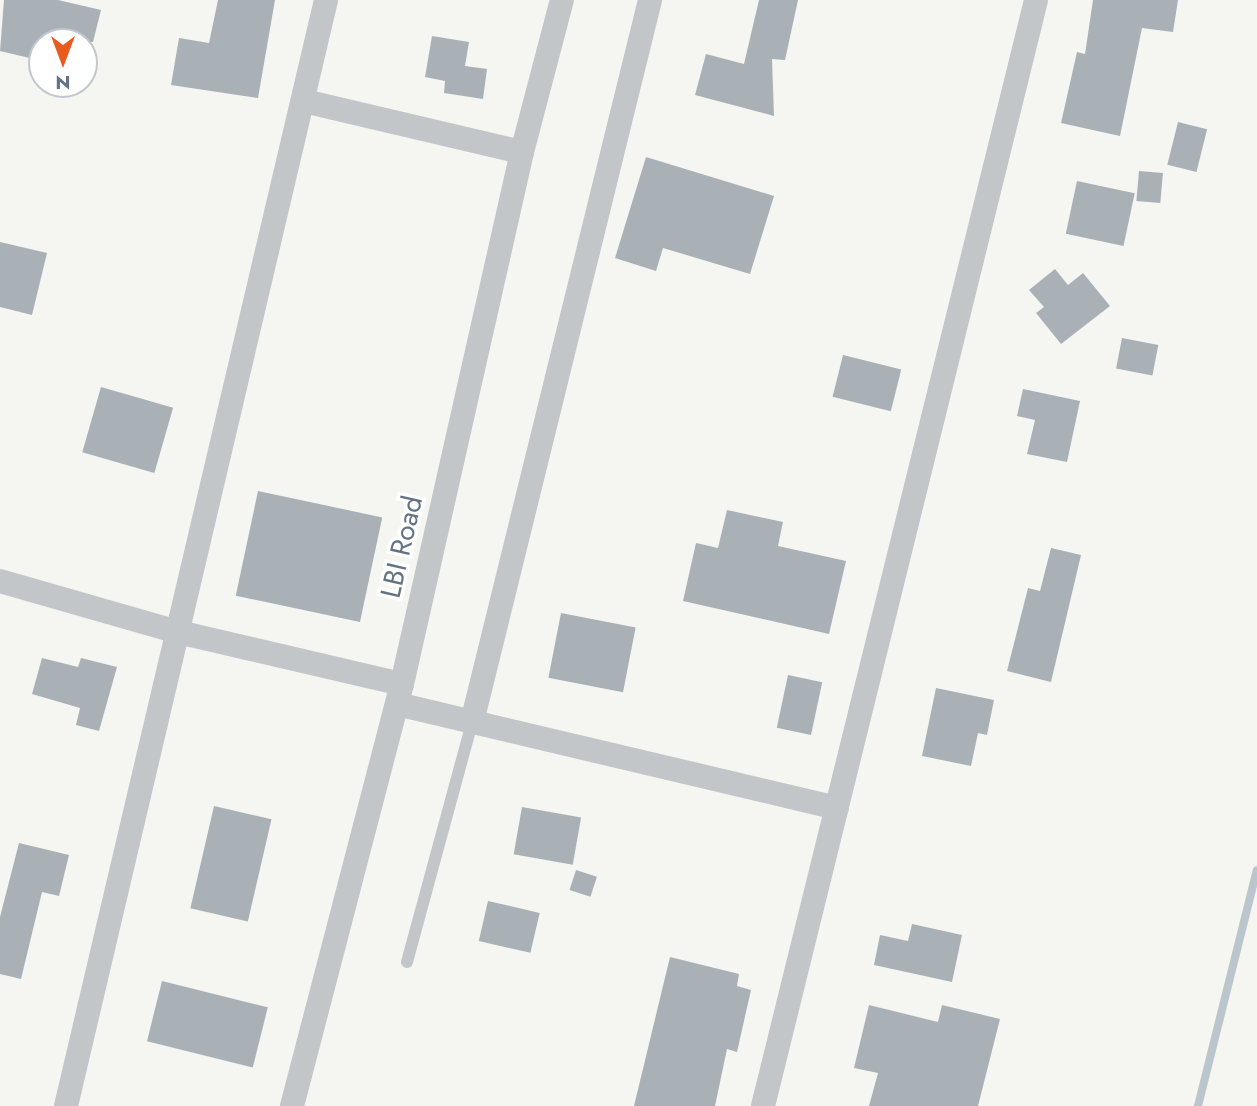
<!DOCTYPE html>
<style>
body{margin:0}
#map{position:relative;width:1257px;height:1106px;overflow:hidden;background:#f5f5f1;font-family:Jost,sans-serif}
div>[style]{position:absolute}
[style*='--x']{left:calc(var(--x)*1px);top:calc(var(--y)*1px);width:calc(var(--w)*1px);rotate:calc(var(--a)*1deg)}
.stream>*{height:8px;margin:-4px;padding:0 4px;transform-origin:4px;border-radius:4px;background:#bbc6cc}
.building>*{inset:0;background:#a9b1b7;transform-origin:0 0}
.service>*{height:12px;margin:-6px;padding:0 6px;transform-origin:6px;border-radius:6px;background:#c2c6c9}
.minor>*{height:24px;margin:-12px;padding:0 12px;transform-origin:12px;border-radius:12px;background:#c2c6c9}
span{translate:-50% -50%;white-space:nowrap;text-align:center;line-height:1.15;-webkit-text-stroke:7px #fff;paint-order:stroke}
.street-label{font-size:28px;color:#637383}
.north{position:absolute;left:28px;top:28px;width:70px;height:70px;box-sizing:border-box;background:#fff;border:2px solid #c1c7cd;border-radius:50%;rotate:180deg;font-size:19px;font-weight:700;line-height:28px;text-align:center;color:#637383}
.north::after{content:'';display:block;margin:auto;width:24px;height:32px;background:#e85a1e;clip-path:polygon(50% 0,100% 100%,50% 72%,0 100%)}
</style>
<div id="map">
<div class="stream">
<div style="--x:1198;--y:1106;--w:243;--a:-76"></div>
</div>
<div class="building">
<div style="clip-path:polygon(4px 0,58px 0,101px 10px,93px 42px,42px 42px,42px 61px,0 51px)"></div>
<div style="clip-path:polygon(218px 0,275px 0,258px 98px,171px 85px,179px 38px,209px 43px)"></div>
<div style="clip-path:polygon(759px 0,798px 0,785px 60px,772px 59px,774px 116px,695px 95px,706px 54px,744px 64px)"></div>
<div style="clip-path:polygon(1093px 0,1178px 0,1173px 32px,1142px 28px,1120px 136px,1061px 123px,1077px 52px,1085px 54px)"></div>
<div style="clip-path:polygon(432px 36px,469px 42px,465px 66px,487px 69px,483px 99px,444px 93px,445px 81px,425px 77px)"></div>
<div style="left:1178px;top:122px;width:30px;height:44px;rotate:14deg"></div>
<div style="clip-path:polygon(646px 157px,774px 196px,750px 274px,663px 248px,656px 271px,615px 258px)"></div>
<div style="left:1139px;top:171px;width:24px;height:30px;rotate:5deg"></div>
<div style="left:1077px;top:181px;width:59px;height:54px;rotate:12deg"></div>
<div style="clip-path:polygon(0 242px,47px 253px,32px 315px,0 307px)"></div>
<div style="clip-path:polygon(1055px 269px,1068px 285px,1083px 273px,1110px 306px,1061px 344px,1036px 313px,1044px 307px,1029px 290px)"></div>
<div style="left:1122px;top:338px;width:37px;height:31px;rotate:11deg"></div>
<div style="left:843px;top:355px;width:60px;height:43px;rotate:14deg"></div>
<div style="left:101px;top:387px;width:75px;height:68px;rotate:16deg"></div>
<div style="clip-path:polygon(1023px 389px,1080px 401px,1067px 462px,1027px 454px,1035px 420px,1017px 416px)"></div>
<div style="left:258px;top:491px;width:127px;height:107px;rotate:12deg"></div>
<div style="clip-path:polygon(727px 510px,783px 522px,778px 546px,846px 561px,829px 634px,683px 601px,696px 543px,718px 548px)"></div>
<div style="clip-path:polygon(1051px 548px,1081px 555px,1051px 682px,1007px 671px,1028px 588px,1040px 591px)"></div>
<div style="left:561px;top:613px;width:76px;height:66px;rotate:11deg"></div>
<div style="clip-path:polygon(42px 658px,78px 667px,81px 658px,117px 667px,99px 731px,76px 725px,80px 708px,32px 694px)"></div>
<div style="left:788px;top:675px;width:35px;height:54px;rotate:12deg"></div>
<div style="clip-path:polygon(936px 688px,994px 700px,987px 735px,978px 733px,971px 766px,922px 756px)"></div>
<div style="left:214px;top:806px;width:59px;height:105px;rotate:13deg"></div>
<div style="left:522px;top:807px;width:60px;height:48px;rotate:10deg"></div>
<div style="clip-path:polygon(19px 843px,69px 855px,59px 896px,42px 892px,21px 979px,0 974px,0 917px)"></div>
<div style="left:576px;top:870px;width:22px;height:21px;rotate:18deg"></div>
<div style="left:488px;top:901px;width:53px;height:41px;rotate:13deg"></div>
<div style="clip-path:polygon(912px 924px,962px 935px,952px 982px,874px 965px,880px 935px,908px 941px)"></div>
<div style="clip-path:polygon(670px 957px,739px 974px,737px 986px,751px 990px,737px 1052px,727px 1049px,715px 1106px,634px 1106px)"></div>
<div style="left:162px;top:981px;width:109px;height:62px;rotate:14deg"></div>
<div style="clip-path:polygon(869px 1005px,938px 1022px,942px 1005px,1000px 1019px,978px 1106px,869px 1106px,878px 1073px,854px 1068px)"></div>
</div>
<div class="service">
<div style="--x:407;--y:962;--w:249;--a:-74.8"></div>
</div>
<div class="minor">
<div style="--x:304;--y:101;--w:224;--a:13.2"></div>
<div style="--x:0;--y:581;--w:185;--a:16"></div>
<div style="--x:178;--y:632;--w:230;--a:13.1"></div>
<div style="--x:397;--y:704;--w:452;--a:13.3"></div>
<div style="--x:472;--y:722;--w:744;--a:-76.15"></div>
<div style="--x:66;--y:1106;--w:1136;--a:-76.77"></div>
<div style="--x:292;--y:1106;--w:436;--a:-75.4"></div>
<div style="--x:402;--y:684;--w:545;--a:-77.29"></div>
<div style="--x:522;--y:152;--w:157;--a:-75.3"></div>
<div style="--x:763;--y:1106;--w:1139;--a:-76.13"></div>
</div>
<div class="street-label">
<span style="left:402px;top:547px;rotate:-77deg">LBI Road</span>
</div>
<div class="north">N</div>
</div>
